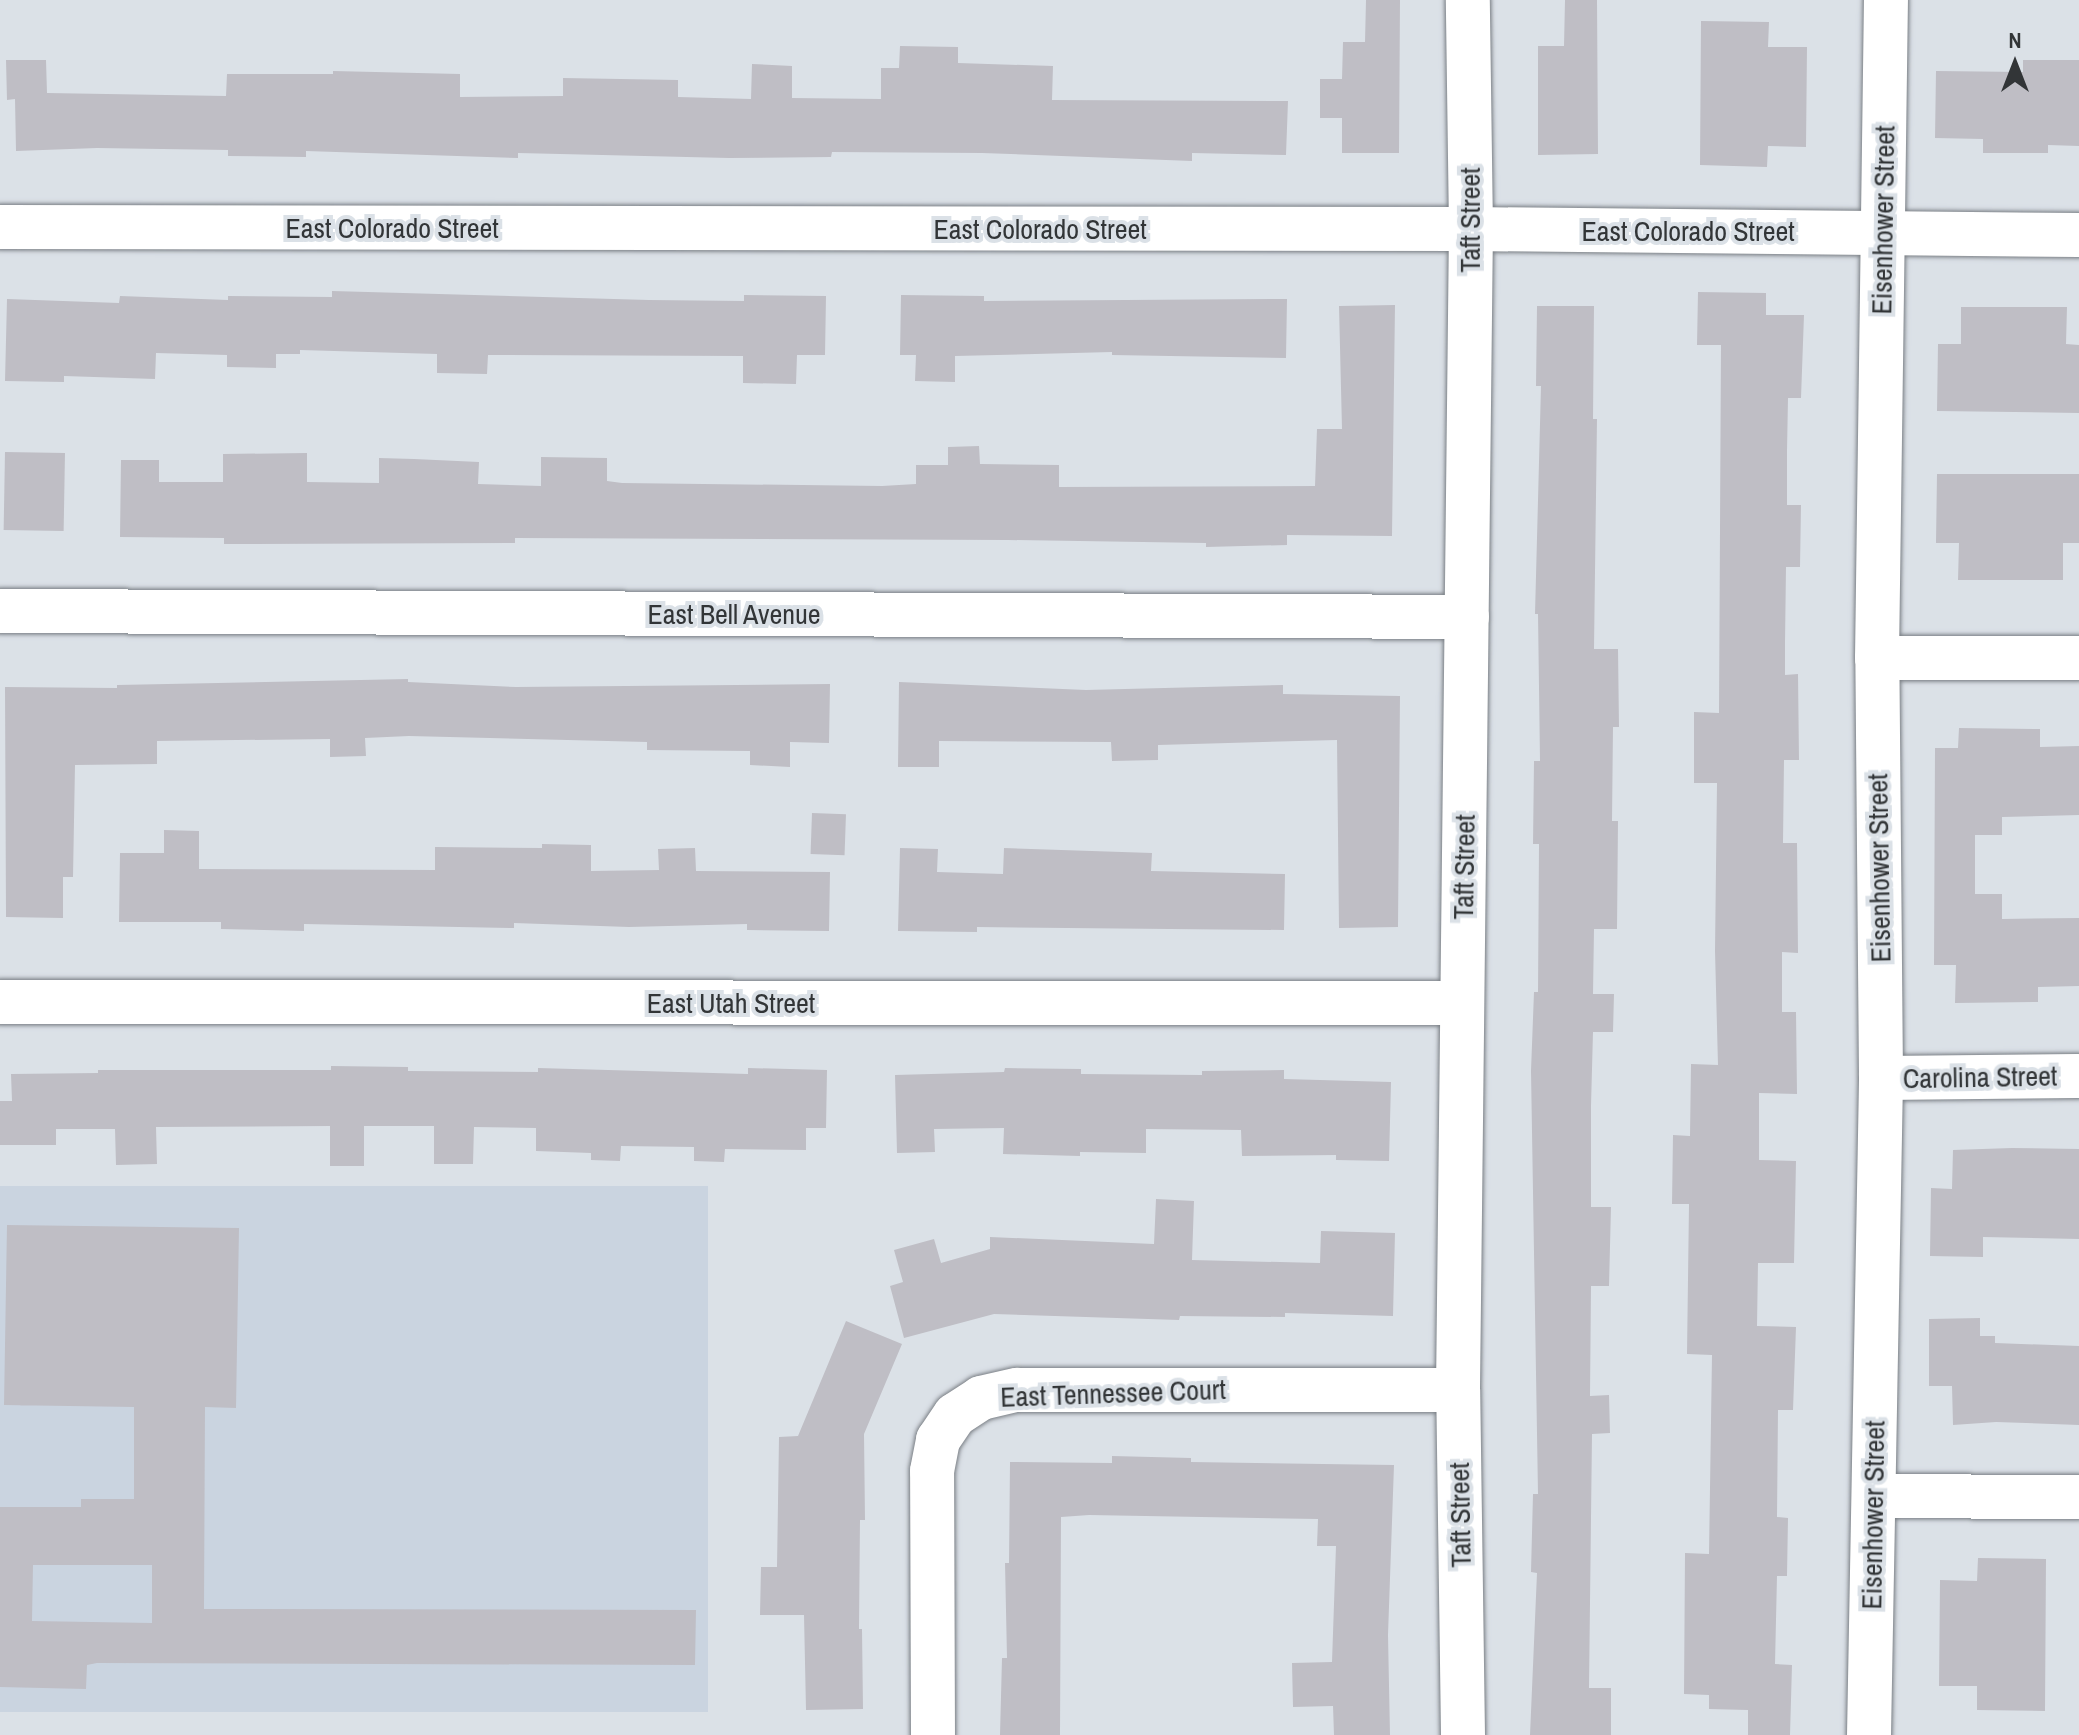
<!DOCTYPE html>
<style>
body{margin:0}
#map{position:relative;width:2079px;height:1735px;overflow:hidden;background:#dbe1e7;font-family:"Archivo Narrow",sans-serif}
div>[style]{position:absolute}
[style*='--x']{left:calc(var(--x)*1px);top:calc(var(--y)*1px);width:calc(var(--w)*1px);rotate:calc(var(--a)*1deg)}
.built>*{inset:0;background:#cad4e0;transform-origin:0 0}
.building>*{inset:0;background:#bfbec5;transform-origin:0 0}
.roads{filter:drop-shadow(0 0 2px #7a7f85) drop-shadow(0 0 2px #7a7f85)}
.minor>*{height:44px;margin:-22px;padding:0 22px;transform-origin:22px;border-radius:22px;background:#fff}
span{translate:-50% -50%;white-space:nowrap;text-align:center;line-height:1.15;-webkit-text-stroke:8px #dbe1e7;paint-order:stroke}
.street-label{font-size:28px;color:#323537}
.north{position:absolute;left:1975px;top:24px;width:80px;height:80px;-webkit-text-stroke:6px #dbe1e7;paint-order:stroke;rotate:0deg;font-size:22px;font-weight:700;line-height:32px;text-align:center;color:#323537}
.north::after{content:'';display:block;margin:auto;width:28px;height:36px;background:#323537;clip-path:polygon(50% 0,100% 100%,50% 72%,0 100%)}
</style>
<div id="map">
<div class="built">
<div style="left:0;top:1186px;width:708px;height:526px"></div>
</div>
<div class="building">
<div style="clip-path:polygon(1366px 0,1400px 0,1399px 153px,1342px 153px,1342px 118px,1320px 118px,1320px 79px,1342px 79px,1343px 42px,1365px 42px)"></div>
<div style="clip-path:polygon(1565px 0,1597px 0,1598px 154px,1538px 155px,1538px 46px,1564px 46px)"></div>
<div style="clip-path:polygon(1701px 21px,1769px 22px,1768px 47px,1807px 47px,1806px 147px,1768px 146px,1767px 167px,1700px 165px)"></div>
<div style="clip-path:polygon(900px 46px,958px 47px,958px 63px,1053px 66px,1052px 100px,1288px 101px,1286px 155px,1192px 153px,1192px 161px,982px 153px,832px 152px,831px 157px,729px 158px,518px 153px,518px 158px,306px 151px,306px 157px,228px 156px,228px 150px,97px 148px,16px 151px,15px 99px,7px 100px,6px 60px,46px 60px,47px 93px,226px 96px,227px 74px,333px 74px,333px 71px,460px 74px,460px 97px,563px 96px,563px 78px,678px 80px,678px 97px,751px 99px,752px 64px,792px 66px,792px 98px,881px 99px,881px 68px,899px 68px)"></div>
<div style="clip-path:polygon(2023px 60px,2079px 60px,2079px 146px,2048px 145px,2048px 153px,1983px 153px,1983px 139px,1935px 138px,1936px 71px,2023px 72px)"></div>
<div style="clip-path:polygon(332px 291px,649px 300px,744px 301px,744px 295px,826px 296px,825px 355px,797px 355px,796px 384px,743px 383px,743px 356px,488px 355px,487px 374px,437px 373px,437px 354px,300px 350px,300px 354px,276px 354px,276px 368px,227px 367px,227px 355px,156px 353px,155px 379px,64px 376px,64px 382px,5px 381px,7px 299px,119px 303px,120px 296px,228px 300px,228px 296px,332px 297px)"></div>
<div style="clip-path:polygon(1698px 292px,1766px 293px,1766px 315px,1804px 315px,1801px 398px,1788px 398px,1787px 451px,1787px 505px,1801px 505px,1800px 567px,1786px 567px,1785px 643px,1785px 675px,1798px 674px,1799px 760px,1784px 760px,1783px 843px,1797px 843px,1798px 953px,1782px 952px,1782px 1012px,1796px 1012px,1797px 1094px,1759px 1093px,1759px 1160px,1796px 1161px,1794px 1263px,1758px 1263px,1757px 1326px,1796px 1327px,1793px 1410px,1778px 1410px,1777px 1517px,1788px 1518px,1787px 1576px,1777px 1576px,1775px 1664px,1792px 1665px,1790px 1735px,1748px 1735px,1748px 1710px,1709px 1709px,1709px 1695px,1684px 1694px,1685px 1553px,1709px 1554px,1712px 1355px,1687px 1354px,1689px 1204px,1672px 1204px,1673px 1135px,1690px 1136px,1691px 1064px,1718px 1065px,1715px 951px,1717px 783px,1694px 783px,1694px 712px,1719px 713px,1721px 345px,1697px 345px)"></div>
<div style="clip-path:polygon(901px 295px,984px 296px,984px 301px,1287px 299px,1286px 358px,1112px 355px,1112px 352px,955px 356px,955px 382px,915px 381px,916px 355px,900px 355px)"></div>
<div style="clip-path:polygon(1395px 305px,1392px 536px,1287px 535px,1287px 545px,1206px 547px,1206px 543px,1008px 540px,515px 538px,515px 543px,224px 544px,224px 538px,120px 537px,121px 460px,159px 460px,159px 482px,223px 482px,223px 454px,307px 453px,307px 482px,379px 483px,379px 458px,414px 459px,479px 462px,478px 484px,541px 486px,541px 457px,607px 458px,607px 481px,622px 483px,882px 486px,916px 484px,916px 465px,948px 465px,948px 447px,979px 446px,980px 464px,1059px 465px,1059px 487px,1315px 486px,1317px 429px,1342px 429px,1339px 306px)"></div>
<div style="clip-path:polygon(1537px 306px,1594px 306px,1593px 419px,1597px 419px,1594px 649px,1618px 649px,1619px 727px,1613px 727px,1612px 821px,1618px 821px,1617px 929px,1594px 929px,1593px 994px,1614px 994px,1613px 1032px,1593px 1032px,1591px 1106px,1591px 1207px,1611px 1207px,1609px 1286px,1591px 1286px,1590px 1396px,1609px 1395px,1610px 1433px,1592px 1434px,1589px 1688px,1611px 1688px,1611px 1735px,1530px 1735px,1537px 1573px,1531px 1572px,1533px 1494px,1538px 1494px,1531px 1071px,1534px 992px,1538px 992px,1539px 844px,1533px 844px,1534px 761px,1540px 761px,1538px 614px,1535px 614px,1541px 386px,1536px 386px)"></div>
<div style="clip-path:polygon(1961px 307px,2067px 307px,2066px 344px,2079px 345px,2079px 413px,1937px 411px,1938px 344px,1961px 344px)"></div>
<div style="left:5px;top:452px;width:60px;height:78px;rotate:1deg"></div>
<div style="clip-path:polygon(1937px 474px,2079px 474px,2079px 543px,2063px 543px,2063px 580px,1958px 580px,1959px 543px,1936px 543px)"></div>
<div style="clip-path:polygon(408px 679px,408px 682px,516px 687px,830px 684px,829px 743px,790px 742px,790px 767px,750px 765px,750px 751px,647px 750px,647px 742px,409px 736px,365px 738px,366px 756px,330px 757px,330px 739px,157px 741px,157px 764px,75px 765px,73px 877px,63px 877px,63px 918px,6px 917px,5px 687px,117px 688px,117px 685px)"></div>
<div style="clip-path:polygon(899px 682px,1086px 690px,1283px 685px,1283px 694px,1400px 696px,1398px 927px,1339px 928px,1337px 740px,1158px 745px,1158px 760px,1112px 761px,1111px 742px,939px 741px,939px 767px,898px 767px)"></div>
<div style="clip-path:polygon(1959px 728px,2040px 729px,2040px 747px,2079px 746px,2079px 815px,2002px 817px,2002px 835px,1975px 835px,1975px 894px,2002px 894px,2002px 919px,2079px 918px,2079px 986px,2038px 987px,2038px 1002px,1955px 1003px,1956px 965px,1934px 965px,1935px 748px,1958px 748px)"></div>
<div style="left:812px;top:813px;width:34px;height:41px;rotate:2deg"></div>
<div style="clip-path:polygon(164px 830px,199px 831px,199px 869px,435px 870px,435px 847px,542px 848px,542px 844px,591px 845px,591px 871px,659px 870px,658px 849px,695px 848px,696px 871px,830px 872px,829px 931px,747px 930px,747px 924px,629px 927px,514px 923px,514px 928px,304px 924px,304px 931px,221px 929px,221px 922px,119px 922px,120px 853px,164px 853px)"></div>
<div style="clip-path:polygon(900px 848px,938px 849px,937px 872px,1003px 874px,1004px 848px,1152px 853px,1151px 871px,1285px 874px,1284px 930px,977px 927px,977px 932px,898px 931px)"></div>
<div style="clip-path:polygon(331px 1066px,408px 1067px,408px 1071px,538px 1072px,538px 1068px,748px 1074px,748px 1068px,827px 1070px,826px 1128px,806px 1128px,806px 1150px,725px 1149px,724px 1162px,694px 1161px,694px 1147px,621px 1146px,620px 1161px,591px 1160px,591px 1153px,536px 1151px,536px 1128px,474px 1127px,473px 1164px,434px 1164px,434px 1126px,364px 1126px,364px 1166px,330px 1166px,330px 1126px,156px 1127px,157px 1164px,116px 1165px,115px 1129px,56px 1129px,56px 1145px,0 1145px,0 1101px,12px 1101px,11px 1074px,98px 1073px,98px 1070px,331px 1070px)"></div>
<div style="clip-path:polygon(1005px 1068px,1081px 1069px,1081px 1074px,1202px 1075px,1202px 1071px,1284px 1070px,1284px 1079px,1391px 1082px,1389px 1161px,1336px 1160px,1336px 1155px,1242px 1156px,1241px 1130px,1146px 1129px,1146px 1153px,1080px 1152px,1080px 1156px,1003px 1154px,1004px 1128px,934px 1129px,935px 1152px,897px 1153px,895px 1075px,1004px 1072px)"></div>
<div style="clip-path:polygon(2012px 1148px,2079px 1149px,2079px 1239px,1983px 1237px,1983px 1257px,1930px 1256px,1931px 1188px,1952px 1189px,1953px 1150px)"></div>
<div style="clip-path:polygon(1156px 1199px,1194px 1201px,1192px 1260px,1320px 1263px,1321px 1231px,1395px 1233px,1393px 1316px,1285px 1313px,1285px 1317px,1180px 1316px,1179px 1320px,994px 1314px,904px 1338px,890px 1286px,903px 1282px,894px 1250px,934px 1239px,941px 1263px,990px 1249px,990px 1237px,1154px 1244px)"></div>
<div style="clip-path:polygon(evenodd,7px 1225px,239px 1228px,236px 1408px,205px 1407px,204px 1609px,696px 1610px,695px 1665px,97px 1663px,87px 1665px,86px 1689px,0 1687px,0 1507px,81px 1507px,81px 1499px,134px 1499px,134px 1407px,4px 1405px,7px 1225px,33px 1565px,152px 1565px,152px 1623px,32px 1621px,33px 1565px)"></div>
<div style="clip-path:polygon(1980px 1318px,1980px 1336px,1995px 1336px,1995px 1343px,2079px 1346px,2079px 1425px,1996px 1422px,1953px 1425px,1952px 1386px,1929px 1386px,1929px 1319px)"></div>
<div style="clip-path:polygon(846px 1321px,902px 1344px,864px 1434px,865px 1520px,860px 1520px,859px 1629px,862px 1629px,863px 1709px,806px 1710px,804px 1615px,760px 1615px,761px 1567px,777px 1567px,779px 1437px,798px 1436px)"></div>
<div style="clip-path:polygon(1112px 1456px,1191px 1458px,1191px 1462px,1394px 1465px,1388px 1635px,1390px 1735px,1334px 1735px,1333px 1706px,1293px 1707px,1292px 1663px,1332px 1662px,1336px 1546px,1317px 1546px,1318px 1519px,1089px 1515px,1061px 1517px,1060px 1735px,1000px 1735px,1002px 1658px,1007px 1658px,1005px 1563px,1009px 1563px,1010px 1462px,1112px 1463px)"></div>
<div style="clip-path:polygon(1978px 1558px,2046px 1559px,2045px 1711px,1977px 1710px,1977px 1686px,1939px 1686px,1940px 1580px,1977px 1581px)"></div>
</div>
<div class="roads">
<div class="minor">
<div style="--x:0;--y:227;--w:1471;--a:0.08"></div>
<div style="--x:1471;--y:229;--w:608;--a:0.57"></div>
<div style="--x:0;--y:611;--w:1467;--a:0.23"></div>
<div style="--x:1877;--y:658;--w:202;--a:0"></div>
<div style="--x:0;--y:1002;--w:1462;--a:0.04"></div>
<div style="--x:1881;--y:1078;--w:198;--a:-0.6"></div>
<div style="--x:1874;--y:1496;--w:205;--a:0.3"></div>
<div style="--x:933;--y:1735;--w:264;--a:-90.2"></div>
<div style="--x:932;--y:1471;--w:32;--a:-79"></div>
<div style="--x:938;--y:1440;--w:30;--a:-56"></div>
<div style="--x:955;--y:1415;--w:31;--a:-33"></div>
<div style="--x:981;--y:1398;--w:37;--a:-13"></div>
<div style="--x:1017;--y:1390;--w:441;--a:0"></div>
<div style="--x:1463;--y:1735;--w:345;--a:-90.8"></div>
<div style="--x:1458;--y:1390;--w:1161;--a:-89.36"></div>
<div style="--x:1471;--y:229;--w:229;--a:-90.8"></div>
<div style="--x:1869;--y:1735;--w:657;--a:-88.95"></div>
<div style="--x:1881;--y:1078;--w:420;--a:-90.5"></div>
<div style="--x:1877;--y:658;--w:658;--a:-89.22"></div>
</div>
</div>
<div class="street-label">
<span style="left:1470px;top:220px;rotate:-90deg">Taft Street</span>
<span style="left:1883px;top:220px;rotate:-89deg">Eisenhower Street</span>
<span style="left:392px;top:228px">East Colorado Street</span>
<span style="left:1040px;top:229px">East Colorado Street</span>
<span style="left:1688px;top:231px">East Colorado Street</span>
<span style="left:734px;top:614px">East Bell Avenue</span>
<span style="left:1464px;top:867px;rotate:-89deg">Taft Street</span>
<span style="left:1879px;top:868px;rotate:-91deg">Eisenhower Street</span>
<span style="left:731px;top:1003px">East Utah Street</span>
<span style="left:1980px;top:1077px;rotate:-1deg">Carolina Street</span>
<span style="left:1113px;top:1393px;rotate:-2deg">East Tennessee Court</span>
<span style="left:1460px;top:1515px;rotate:-91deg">Taft Street</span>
<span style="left:1873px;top:1515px;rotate:-89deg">Eisenhower Street</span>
</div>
<div class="north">N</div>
</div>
